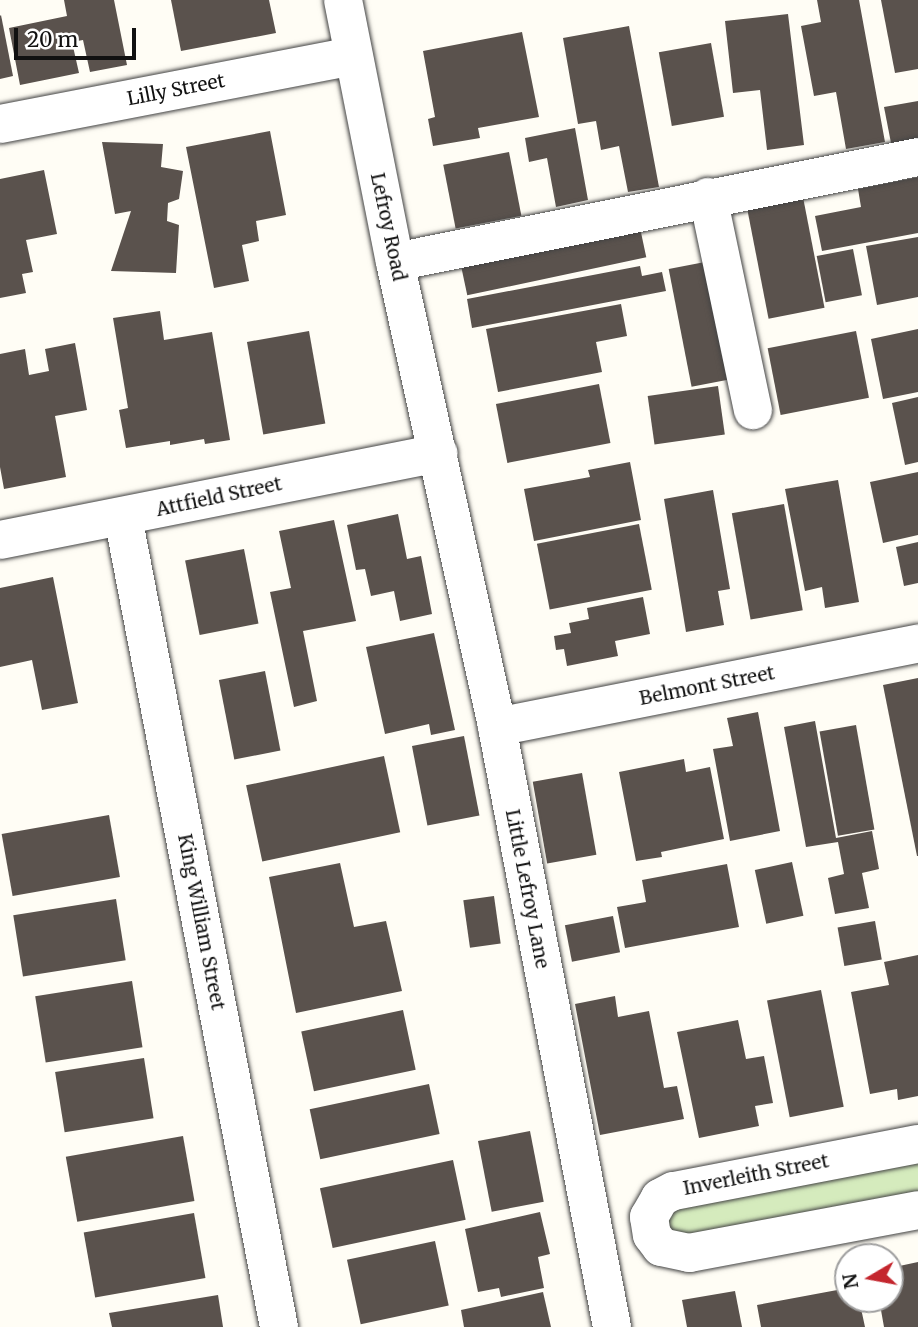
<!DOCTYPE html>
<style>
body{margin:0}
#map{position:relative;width:918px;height:1327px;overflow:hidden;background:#fffdf5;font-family:Merriweather,serif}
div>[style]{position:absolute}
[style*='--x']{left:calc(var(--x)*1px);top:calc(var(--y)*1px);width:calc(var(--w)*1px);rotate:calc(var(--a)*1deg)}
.green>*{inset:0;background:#d5ebbd}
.building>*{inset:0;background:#5a524d;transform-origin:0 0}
.roads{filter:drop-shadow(0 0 2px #444) drop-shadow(0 0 2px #444)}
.minor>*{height:38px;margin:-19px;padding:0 19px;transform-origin:19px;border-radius:19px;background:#fff}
span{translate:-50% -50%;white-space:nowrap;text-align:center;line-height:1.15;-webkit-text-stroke:7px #fff;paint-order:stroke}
.street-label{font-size:19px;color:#111}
.north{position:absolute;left:834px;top:1243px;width:70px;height:70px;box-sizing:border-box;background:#fff;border:2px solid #a0a0a0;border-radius:50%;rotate:260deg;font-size:19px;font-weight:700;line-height:28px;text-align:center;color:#111}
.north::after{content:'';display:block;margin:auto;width:24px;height:32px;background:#c4262e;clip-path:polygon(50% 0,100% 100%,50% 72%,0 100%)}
.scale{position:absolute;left:14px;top:28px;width:122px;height:32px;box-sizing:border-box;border:4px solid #111;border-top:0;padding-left:9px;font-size:21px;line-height:24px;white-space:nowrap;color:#111;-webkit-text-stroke:5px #fff;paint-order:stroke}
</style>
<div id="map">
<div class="green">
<div style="clip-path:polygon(918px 1158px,918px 1199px,671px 1239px,664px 1213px,671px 1206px)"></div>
</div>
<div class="building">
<div style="clip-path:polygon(64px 0,114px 0,127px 65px,90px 72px,83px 40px,72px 42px,79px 73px,20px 85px,9px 28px,67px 16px)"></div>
<div style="clip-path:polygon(171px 0,269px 0,276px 33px,181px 51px)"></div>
<div style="clip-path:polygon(817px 0,859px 0,885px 142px,846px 149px,836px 92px,814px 96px,801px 26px,821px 22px)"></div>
<div style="clip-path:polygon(881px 0,918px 0,918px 69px,895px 73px)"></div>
<div style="clip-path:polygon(788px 14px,804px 145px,767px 150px,760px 90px,733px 93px,725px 21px)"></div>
<div style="clip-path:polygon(1px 15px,13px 76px,0 79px,0 16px)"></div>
<div style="clip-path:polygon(629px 26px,659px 187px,628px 192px,619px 146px,601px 150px,596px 121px,578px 124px,563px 38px)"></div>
<div style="clip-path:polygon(522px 32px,539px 117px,478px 128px,480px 138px,433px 146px,428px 119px,435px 117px,423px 51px)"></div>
<div style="left:711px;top:43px;width:75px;height:53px;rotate:80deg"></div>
<div style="clip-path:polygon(918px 101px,918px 139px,891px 143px,884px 107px)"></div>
<div style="clip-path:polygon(575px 128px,588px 200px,556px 207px,547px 158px,529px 162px,525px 138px)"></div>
<div style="clip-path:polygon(270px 131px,286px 215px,256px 221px,259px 241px,242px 245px,249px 281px,214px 288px,186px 147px)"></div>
<div style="clip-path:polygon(102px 142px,163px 144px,161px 167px,183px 171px,179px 199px,168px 203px,167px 221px,179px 225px,176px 273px,111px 271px,131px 211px,115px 214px)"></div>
<div style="left:509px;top:152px;width:65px;height:67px;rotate:79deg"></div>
<div style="clip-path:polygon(44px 170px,57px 234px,26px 240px,33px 272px,22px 274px,26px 293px,0 298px,0 179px)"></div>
<div style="clip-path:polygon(918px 177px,918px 233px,822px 251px,815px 216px,861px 207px,858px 189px)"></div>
<div style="left:802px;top:192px;width:118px;height:57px;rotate:79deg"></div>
<div style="left:639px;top:223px;width:35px;height:183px;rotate:78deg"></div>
<div style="clip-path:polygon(918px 237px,918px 297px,877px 305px,866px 246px)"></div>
<div style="left:853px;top:249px;width:47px;height:37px;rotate:79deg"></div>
<div style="left:705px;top:262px;width:120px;height:37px;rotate:79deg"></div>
<div style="clip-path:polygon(640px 266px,642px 276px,662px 272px,666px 291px,472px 328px,467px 299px)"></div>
<div style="clip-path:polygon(621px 304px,627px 336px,596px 342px,602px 372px,498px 392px,486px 329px)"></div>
<div style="clip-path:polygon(160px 311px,164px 340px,212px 332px,230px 440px,205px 444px,204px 439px,170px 445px,170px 441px,126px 448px,119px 410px,128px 408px,113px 318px)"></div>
<div style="clip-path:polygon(918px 329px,918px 392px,883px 399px,871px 339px)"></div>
<div style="left:309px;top:331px;width:94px;height:63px;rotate:80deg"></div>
<div style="left:856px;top:331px;width:68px;height:90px;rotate:79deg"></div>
<div style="clip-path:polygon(75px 343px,87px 410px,55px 416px,66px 477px,4px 489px,0 467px,0 354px,25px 349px,29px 375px,49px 371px,45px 349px)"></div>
<div style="left:599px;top:384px;width:60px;height:105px;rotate:79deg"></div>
<div style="left:718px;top:386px;width:49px;height:71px;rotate:82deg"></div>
<div style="clip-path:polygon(918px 397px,918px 462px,905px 465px,892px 403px)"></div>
<div style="clip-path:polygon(630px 462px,641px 520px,534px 541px,524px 489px,590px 477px,588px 470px)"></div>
<div style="clip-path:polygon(918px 472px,918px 535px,883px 543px,870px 482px)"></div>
<div style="clip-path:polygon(838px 480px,859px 602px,825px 608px,822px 587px,805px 591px,785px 489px)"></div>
<div style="clip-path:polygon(713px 490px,730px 589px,718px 591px,724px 625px,686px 632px,664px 499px)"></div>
<div style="left:784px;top:504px;width:108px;height:53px;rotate:80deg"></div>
<div style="clip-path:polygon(398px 514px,407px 559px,421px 556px,432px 614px,400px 621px,394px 591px,371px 596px,365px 569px,356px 570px,347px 525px)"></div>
<div style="clip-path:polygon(334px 520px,356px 621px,303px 631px,317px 701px,294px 707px,270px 592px,291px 588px,279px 531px)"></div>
<div style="left:639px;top:524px;width:67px;height:104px;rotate:79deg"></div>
<div style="clip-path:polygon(918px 542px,918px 583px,904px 586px,896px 547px)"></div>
<div style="left:244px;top:549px;width:76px;height:60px;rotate:79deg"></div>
<div style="clip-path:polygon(53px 577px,78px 703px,42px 710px,32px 660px,0 667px,0 588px)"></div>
<div style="clip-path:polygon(643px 597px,650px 634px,615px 641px,618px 656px,567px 666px,564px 649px,556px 650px,554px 636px,571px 633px,569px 623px,589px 619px,587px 608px)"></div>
<div style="clip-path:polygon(434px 633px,455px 730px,431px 735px,429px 724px,385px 734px,366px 647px)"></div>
<div style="left:265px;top:671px;width:81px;height:47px;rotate:79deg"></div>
<div style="clip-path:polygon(918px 678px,918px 856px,917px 856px,883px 685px)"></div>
<div style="clip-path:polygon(758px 712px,780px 831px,730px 841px,713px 749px,733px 746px,727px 718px)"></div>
<div style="clip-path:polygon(815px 721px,836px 838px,872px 831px,879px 869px,862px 873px,869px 908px,835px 914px,828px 878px,844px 874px,838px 842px,806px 847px,784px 727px)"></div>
<div style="left:856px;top:725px;width:106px;height:37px;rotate:80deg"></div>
<div style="left:464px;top:736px;width:81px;height:53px;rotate:79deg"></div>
<div style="left:384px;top:756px;width:78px;height:141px;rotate:78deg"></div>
<div style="clip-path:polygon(684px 759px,686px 772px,710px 767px,724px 839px,661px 852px,662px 857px,636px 861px,619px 772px)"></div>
<div style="left:582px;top:773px;width:83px;height:50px;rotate:80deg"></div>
<div style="left:109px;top:815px;width:63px;height:109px;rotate:80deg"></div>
<div style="left:792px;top:862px;width:55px;height:38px;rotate:78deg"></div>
<div style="clip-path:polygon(340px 863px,354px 927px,386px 921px,402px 991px,296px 1013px,269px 877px)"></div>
<div style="clip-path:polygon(727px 864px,739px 927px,625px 948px,617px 907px,646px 902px,642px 880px)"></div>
<div style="left:494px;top:896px;width:48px;height:31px;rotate:82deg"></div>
<div style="left:116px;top:899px;width:62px;height:104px;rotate:81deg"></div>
<div style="left:613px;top:916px;width:37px;height:49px;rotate:79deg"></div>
<div style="left:875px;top:921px;width:39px;height:38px;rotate:80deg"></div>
<div style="clip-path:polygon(918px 955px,918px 1096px,898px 1100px,897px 1089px,870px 1094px,851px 992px,889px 985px,884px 962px)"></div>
<div style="left:132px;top:981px;width:67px;height:98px;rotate:81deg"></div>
<div style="left:821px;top:990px;width:119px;height:55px;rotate:79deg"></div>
<div style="clip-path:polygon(615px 996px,618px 1017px,649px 1011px,664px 1088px,677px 1086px,684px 1119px,600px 1135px,575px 1004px)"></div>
<div style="left:403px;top:1010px;width:61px;height:104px;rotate:78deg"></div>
<div style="clip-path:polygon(738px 1020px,746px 1059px,764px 1056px,773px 1103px,755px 1106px,759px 1126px,699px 1138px,677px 1032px)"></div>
<div style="left:144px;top:1058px;width:61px;height:90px;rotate:81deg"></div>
<div style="left:429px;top:1084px;width:51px;height:122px;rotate:78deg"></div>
<div style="left:530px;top:1131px;width:72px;height:53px;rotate:79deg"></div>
<div style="left:183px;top:1136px;width:66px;height:119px;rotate:80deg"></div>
<div style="left:453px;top:1160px;width:61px;height:136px;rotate:78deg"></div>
<div style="clip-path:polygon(540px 1212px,550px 1254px,538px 1257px,544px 1288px,501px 1297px,499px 1288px,478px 1292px,465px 1229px)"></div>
<div style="left:194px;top:1213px;width:66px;height:112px;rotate:80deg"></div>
<div style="left:435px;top:1241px;width:66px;height:90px;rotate:78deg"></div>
<div style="clip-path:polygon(918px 1262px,918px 1327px,884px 1327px,879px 1299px,890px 1299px,890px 1268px)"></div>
<div style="clip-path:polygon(848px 1288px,848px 1299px,859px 1299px,865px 1327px,761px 1327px,757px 1305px)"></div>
<div style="clip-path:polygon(735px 1291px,742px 1327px,687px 1327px,682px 1300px)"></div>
<div style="clip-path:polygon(543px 1292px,551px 1327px,464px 1327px,461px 1310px)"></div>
<div style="clip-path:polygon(218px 1295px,223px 1327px,112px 1327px,109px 1313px)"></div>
</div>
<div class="roads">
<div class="minor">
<div style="--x:343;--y:0;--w:267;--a:78.8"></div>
<div style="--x:395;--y:262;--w:476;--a:77.6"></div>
<div style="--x:497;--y:727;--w:611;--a:79.15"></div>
<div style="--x:0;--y:124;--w:359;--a:-10.9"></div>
<div style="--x:708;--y:197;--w:218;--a:78.1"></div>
<div style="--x:395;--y:262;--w:533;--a:-11.35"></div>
<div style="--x:123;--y:517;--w:825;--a:79.1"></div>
<div style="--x:0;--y:540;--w:447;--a:-11.2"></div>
<div style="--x:497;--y:727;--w:429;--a:-11.2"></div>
<div style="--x:918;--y:1144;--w:249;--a:169.1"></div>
<div style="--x:673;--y:1191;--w:15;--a:152"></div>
<div style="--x:660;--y:1198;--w:22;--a:120"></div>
<div style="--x:649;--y:1217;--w:18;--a:81"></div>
<div style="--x:652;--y:1235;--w:15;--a:53"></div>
<div style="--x:661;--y:1247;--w:29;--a:12"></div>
<div style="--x:689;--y:1253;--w:233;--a:-10.6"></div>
</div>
</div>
<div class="street-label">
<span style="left:176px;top:90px;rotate:-11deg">Lilly Street</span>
<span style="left:388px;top:227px;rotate:78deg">Lefroy Road</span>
<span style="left:219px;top:497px;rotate:-12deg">Attfield Street</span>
<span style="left:707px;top:686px;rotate:-11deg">Belmont Street</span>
<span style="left:527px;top:889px;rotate:79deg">Little Lefroy Lane</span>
<span style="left:201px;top:922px;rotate:79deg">King William Street</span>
<span style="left:756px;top:1175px;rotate:-11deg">Inverleith Street</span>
</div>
<div class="north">N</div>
<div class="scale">20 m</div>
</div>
